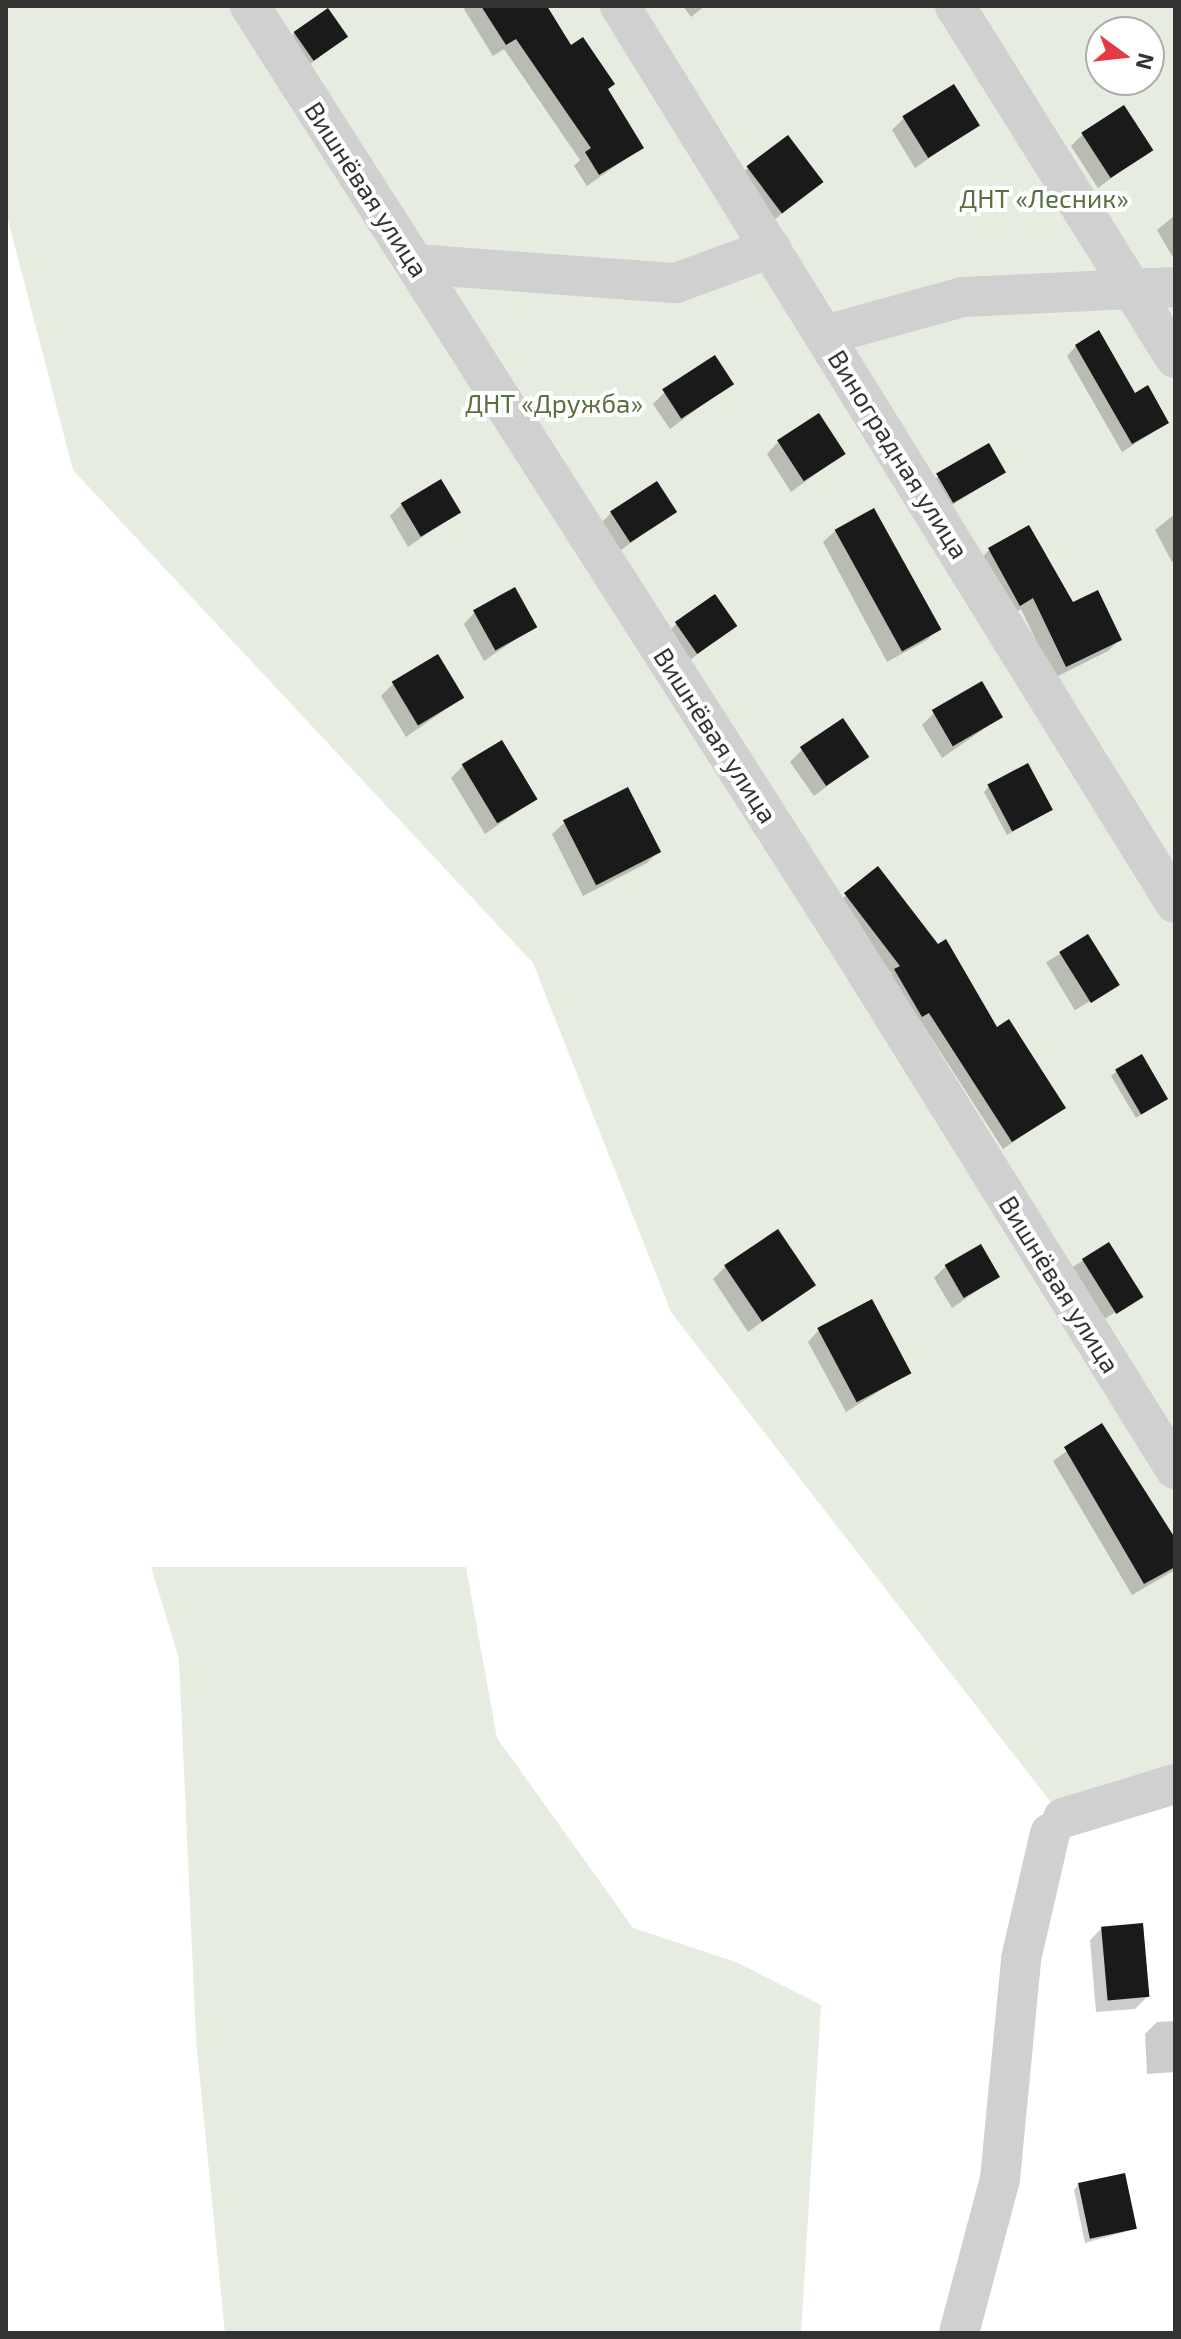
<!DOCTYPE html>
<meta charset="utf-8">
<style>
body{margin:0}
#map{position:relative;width:1181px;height:2339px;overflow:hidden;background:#fff;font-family:"Exo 2",sans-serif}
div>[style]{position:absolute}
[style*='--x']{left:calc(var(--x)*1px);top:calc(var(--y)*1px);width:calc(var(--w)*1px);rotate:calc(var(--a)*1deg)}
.green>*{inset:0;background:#e6ecdf}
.shadow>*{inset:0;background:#0003;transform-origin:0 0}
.building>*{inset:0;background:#1a1a1a;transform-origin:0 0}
.minor>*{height:40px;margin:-20px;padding:0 20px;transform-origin:20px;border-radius:20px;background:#d0d0d0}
span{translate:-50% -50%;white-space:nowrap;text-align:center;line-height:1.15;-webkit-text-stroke:8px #fff;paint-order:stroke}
.street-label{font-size:26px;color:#333}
.park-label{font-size:26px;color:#56703f}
.frame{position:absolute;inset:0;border:8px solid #333;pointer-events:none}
.north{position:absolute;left:1085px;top:16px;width:80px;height:80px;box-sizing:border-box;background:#fff;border:2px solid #adadad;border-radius:50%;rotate:105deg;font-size:22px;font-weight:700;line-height:32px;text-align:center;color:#333}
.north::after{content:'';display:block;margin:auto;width:28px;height:36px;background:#e63946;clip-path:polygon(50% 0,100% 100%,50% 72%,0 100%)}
</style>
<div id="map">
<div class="green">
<div style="clip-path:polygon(evenodd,6px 6px,1175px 6px,1175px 1784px,1063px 1818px,671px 1312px,533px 963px,73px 470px,6px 212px,6px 6px,1101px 32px,1149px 32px,1149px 80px,1101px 80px,1101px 32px)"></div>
<div style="clip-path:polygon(151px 1567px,466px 1567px,497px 1738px,633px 1928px,738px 1963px,821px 2005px,801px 2333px,225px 2333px,196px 2039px,179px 1659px)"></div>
</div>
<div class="shadow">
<div style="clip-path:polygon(467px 6px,545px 6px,641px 148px,587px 186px,574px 166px,580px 160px,504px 49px,493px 56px,464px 9px)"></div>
<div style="clip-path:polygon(683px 6px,705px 6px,691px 17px)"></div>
<div style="clip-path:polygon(295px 33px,346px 37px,301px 71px,283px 45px)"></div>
<div style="clip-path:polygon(904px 118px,977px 125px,915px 168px,892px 130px)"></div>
<div style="clip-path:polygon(1083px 134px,1150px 149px,1098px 188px,1071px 146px)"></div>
<div style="clip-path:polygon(748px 168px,820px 181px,753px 238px,724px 191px)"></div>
<div style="clip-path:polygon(1175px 215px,1175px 254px,1172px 256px,1157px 230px)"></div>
<div style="clip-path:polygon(1076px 346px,1135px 395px,1167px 423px,1122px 452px,1067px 356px)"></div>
<div style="clip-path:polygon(732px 383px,670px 429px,653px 404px,665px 392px)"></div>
<div style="clip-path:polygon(778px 442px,843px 454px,791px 492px,767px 454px)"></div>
<div style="left:988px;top:446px;width:31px;height:74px;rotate:58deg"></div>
<div style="clip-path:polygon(402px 504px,458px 512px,408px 547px,390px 516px)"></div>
<div style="clip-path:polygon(674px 511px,617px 553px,599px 525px,611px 513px)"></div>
<div style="clip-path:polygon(1175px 514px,1175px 560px,1172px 562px,1155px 530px)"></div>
<div style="clip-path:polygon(835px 531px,939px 628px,927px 640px,887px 662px,823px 542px)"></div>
<div style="clip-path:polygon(989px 550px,1072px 605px,1120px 639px,1108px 651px,1054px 678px,1021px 609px,1008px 616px,978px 562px)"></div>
<div style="clip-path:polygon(475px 612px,535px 626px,484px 661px,464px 624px)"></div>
<div style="clip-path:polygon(676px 624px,734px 626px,685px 664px,665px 636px)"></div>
<div style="clip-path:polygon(393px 684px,462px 698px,406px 737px,381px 696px)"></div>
<div style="clip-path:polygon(934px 713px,1001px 717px,942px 758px,922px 725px)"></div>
<div style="clip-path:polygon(802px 750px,867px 756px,814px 796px,790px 762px)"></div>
<div style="clip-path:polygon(463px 766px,535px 799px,485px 834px,451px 778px)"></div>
<div style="clip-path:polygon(989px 786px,1051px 809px,1007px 835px,984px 792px)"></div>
<div style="clip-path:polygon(564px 823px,659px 851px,647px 863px,583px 896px,552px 834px)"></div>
<div style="clip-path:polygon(878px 869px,996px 1030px,1064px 1107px,1003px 1149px,920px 1020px,913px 1023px,887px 979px,892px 974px,837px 903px)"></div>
<div style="left:1088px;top:937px;width:56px;height:49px;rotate:59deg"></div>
<div style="clip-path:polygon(1117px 1071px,1166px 1099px,1136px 1118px,1111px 1076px)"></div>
<div style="left:1109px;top:1245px;width:61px;height:47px;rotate:59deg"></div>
<div style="clip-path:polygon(946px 1266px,997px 1277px,952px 1308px,934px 1278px)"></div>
<div style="clip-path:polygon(725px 1267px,813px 1285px,748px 1332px,713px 1279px)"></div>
<div style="clip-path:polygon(819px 1330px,910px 1372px,846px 1412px,808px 1342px)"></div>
<div style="clip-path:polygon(1102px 1426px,1175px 1545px,1175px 1570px,1132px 1595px,1053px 1461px)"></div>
<div style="clip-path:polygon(1102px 1928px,1147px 1997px,1135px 2009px,1096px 2012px,1090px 1940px)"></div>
<div style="clip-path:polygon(1175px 2021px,1175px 2072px,1147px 2074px,1145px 2034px,1157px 2022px)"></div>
<div style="clip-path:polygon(1079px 2184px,1135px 2229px,1085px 2243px,1074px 2190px)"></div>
</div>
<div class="building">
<div style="clip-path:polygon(481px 6px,547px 6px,571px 45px,583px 37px,615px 84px,608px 89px,644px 148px,599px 175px,585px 152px,591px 148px,516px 39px,506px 45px)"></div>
<div style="left:328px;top:8px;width:35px;height:42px;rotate:55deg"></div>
<div style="left:954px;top:84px;width:49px;height:61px;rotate:58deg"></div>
<div style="left:1124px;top:105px;width:54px;height:51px;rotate:57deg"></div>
<div style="left:788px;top:135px;width:59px;height:52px;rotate:53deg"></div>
<div style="clip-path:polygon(1099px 330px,1135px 393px,1148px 385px,1169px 423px,1132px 444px,1075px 345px)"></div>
<div style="left:715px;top:355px;width:35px;height:63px;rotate:57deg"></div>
<div style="left:819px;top:413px;width:49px;height:50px;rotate:57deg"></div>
<div style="left:989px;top:443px;width:34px;height:61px;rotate:60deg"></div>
<div style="left:441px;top:479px;width:39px;height:47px;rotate:59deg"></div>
<div style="left:657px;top:481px;width:37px;height:56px;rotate:57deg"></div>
<div style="left:874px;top:508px;width:139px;height:45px;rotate:61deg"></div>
<div style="clip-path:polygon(1029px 525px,1073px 602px,1098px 590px,1122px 640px,1066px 667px,1033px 598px,1020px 606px,988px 548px)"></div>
<div style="left:515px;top:587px;width:46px;height:48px;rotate:61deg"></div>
<div style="left:715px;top:594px;width:39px;height:49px;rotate:55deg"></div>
<div style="left:438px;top:654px;width:51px;height:54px;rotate:59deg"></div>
<div style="left:982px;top:681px;width:42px;height:58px;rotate:60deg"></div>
<div style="left:843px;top:718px;width:47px;height:52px;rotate:56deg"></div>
<div style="left:502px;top:740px;width:69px;height:47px;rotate:59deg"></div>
<div style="left:1028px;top:763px;width:53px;height:46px;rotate:62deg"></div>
<div style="left:628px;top:787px;width:73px;height:73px;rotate:63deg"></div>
<div style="clip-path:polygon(878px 866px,938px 944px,946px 939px,997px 1027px,1009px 1019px,1066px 1108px,1012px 1142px,929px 1013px,922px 1017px,894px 969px,900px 966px,844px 893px)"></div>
<div style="left:1088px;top:934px;width:60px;height:34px;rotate:58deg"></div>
<div style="left:1142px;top:1054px;width:52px;height:31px;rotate:60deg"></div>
<div style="left:778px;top:1229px;width:68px;height:65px;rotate:56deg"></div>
<div style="left:1109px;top:1242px;width:65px;height:32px;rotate:58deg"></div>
<div style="left:981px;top:1244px;width:38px;height:42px;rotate:60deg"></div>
<div style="left:872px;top:1299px;width:84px;height:62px;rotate:62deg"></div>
<div style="clip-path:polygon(1102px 1423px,1175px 1538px,1175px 1567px,1144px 1584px,1064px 1447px)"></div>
<div style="left:1143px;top:1923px;width:74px;height:42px;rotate:85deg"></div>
<div style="left:1125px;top:2173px;width:57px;height:48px;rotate:78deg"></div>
</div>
<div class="minor">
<div style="--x:250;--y:6;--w:1122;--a:57.44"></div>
<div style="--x:854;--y:952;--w:609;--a:58.16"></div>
<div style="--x:620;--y:6;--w:1055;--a:58.25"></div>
<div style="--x:955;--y:6;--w:415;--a:58"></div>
<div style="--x:415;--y:264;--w:262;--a:4.2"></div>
<div style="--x:676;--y:283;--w:101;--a:-20.2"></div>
<div style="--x:825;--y:335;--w:143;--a:-15.4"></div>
<div style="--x:963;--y:297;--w:212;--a:-2.7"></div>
<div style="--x:1063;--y:1818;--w:117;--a:-16.9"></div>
<div style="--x:959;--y:2333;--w:159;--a:-75.1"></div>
<div style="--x:1000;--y:2179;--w:221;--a:-84.5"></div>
<div style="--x:1021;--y:1959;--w:129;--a:-77"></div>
</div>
<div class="street-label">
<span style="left:367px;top:189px;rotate:57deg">Вишнёвая улица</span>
<span style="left:899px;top:454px;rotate:58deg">Виноградная улица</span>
<span style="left:716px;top:735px;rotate:57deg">Вишнёвая улица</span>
<span style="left:1060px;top:1284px;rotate:58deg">Вишнёвая улица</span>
</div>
<div class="park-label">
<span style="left:1044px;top:198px">ДНТ «Лесник»</span>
<span style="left:554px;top:403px">ДНТ «Дружба»</span>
</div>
<div class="frame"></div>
<div class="north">N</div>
</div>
